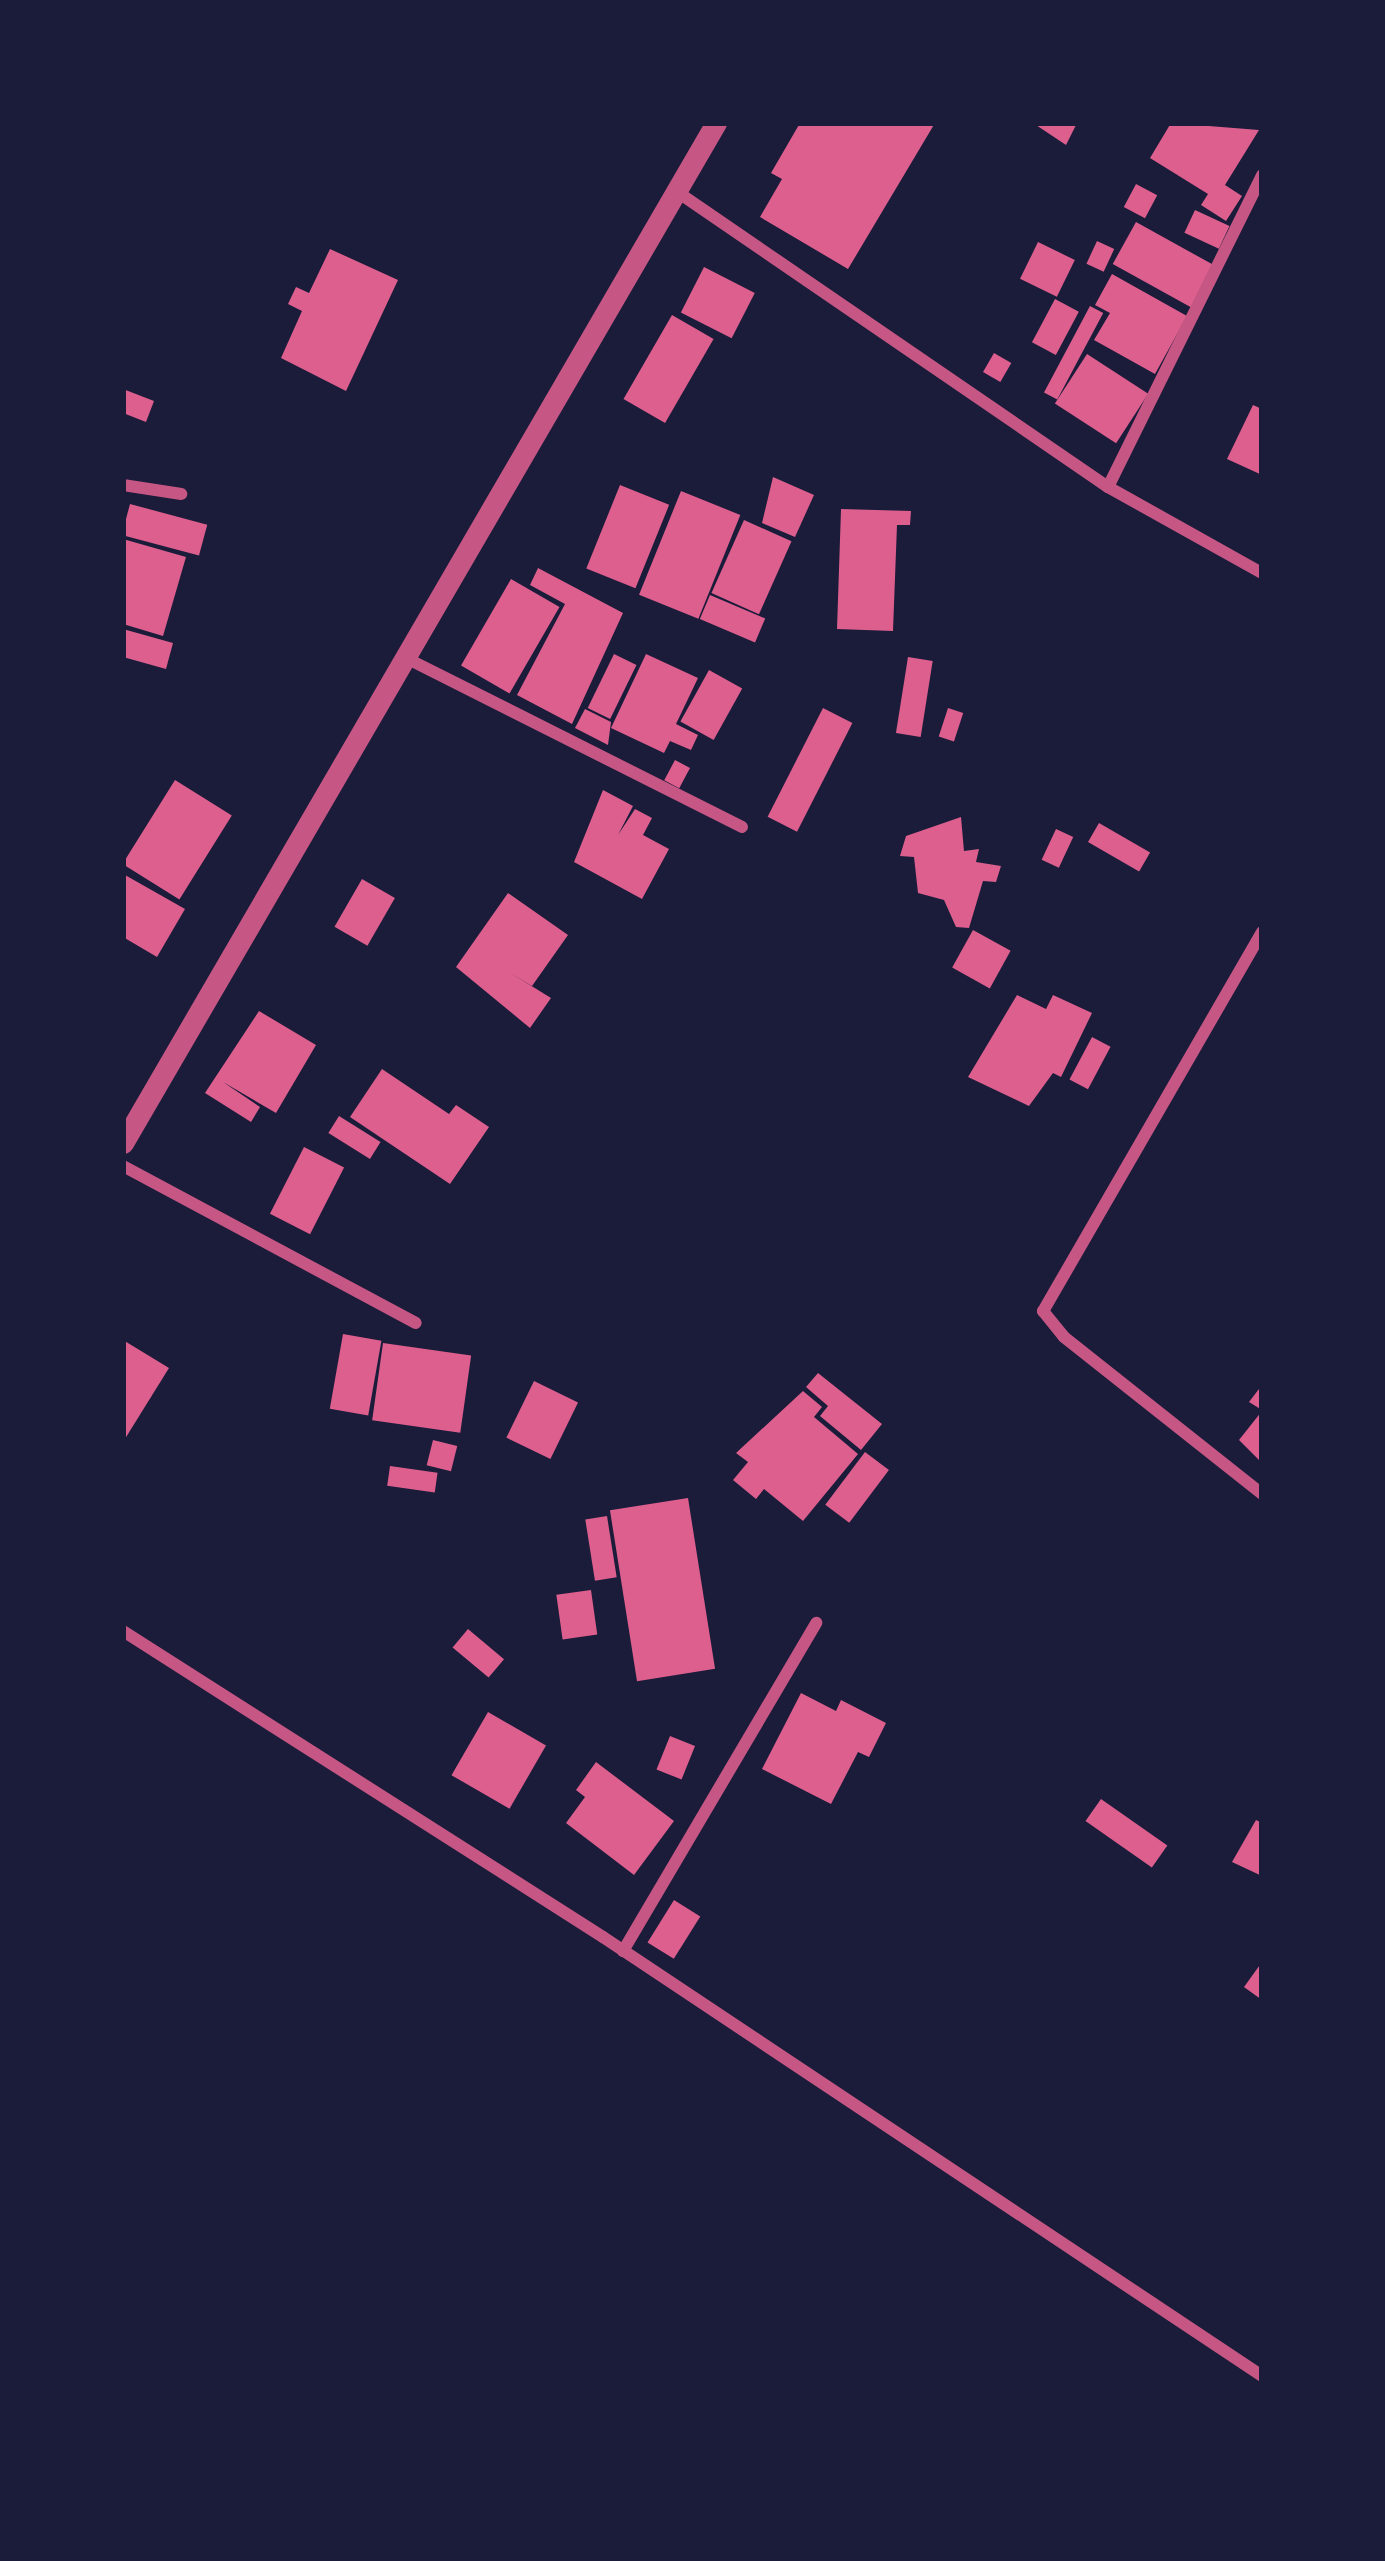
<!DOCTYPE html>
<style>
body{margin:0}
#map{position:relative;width:1385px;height:2561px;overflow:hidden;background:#1b1b3a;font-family:"DejaVu Sans",sans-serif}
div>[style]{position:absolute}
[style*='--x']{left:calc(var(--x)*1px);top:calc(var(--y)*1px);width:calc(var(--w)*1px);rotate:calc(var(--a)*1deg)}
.building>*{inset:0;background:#dd5f8e;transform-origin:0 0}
.minor>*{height:12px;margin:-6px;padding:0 6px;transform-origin:6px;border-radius:6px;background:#c65784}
.tertiary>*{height:21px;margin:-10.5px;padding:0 10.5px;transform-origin:10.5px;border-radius:10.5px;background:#c65784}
span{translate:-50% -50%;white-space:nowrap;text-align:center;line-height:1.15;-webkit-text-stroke:9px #1b1b3a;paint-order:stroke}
.frame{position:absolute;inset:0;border:126px solid #1b1b3a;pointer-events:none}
</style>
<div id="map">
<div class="building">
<div style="clip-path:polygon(800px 123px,935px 123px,848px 269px,760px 217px,782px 179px,771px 173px)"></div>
<div style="clip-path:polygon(1033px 123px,1077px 123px,1066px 145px)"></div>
<div style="clip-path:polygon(1171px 123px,1259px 130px,1225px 185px,1242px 196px,1226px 221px,1201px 205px,1208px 194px,1150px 158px)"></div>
<div style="left:1136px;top:184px;width:24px;height:26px;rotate:28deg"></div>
<div style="left:1195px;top:210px;width:38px;height:25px;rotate:25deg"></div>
<div style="left:1136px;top:222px;width:93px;height:48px;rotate:29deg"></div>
<div style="left:1097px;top:241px;width:19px;height:25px;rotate:25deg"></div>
<div style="left:1038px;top:242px;width:41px;height:41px;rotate:26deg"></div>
<div style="clip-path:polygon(330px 249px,398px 280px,346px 391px,281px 358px,302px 311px,288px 304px,296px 287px,309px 293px)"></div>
<div style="left:704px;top:267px;width:57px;height:51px;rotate:27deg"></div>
<div style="clip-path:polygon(1112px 274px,1187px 316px,1155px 374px,1094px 340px,1110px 313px,1095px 305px)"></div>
<div style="left:1055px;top:299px;width:27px;height:49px;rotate:28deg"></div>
<div style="left:1090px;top:306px;width:15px;height:98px;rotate:28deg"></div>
<div style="left:672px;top:315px;width:48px;height:97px;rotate:30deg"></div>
<div style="left:994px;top:353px;width:20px;height:22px;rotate:30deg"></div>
<div style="left:1087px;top:354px;width:73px;height:59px;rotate:33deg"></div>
<div style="clip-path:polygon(123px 389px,154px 401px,146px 422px,123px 413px)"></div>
<div style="clip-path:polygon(1253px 405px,1262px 409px,1262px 475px,1227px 459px)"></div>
<div style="clip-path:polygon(773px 477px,814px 495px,795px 537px,762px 523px)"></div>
<div style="left:620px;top:485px;width:53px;height:90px;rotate:22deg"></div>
<div style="left:681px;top:491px;width:64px;height:112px;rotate:22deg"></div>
<div style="left:130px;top:504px;width:80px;height:32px;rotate:15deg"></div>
<div style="clip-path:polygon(841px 509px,911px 511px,910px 525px,897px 525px,893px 631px,837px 629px)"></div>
<div style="left:744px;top:520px;width:52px;height:80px;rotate:24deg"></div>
<div style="clip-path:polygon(123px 539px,186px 557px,163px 636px,123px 624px)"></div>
<div style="clip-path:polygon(538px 568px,623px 613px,572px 724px,517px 695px,565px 604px,530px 585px)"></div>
<div style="left:511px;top:579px;width:56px;height:100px;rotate:30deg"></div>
<div style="left:710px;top:595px;width:60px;height:26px;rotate:23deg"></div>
<div style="clip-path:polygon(123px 629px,173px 643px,166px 669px,123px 657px)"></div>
<div style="left:614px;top:654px;width:25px;height:60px;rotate:26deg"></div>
<div style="clip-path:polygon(646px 654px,698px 678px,676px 724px,698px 735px,691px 750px,670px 741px,664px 753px,611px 728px)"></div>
<div style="left:908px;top:657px;width:25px;height:77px;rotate:9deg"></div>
<div style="left:709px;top:670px;width:38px;height:59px;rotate:29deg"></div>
<div style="left:823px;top:708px;width:33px;height:122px;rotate:27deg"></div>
<div style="left:948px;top:708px;width:16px;height:30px;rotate:18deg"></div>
<div style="clip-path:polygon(585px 709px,611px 722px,608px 745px,575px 728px)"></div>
<div style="left:675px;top:760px;width:17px;height:23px;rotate:28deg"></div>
<div style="left:175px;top:780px;width:67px;height:99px;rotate:32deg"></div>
<div style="clip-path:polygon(603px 790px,633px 806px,618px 835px,635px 809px,652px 818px,643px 835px,669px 849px,642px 899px,574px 862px)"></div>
<div style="clip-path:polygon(961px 817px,964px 851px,979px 849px,976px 862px,1001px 866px,996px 882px,983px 881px,969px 928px,956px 927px,944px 900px,918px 893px,914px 857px,900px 856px,906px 836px)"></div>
<div style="left:1099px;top:823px;width:59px;height:22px;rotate:30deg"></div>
<div style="left:1056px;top:829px;width:19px;height:34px;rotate:25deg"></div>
<div style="clip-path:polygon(125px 875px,185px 909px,157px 957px,123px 937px)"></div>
<div style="left:362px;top:879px;width:38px;height:55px;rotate:30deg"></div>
<div style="clip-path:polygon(508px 893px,568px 935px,532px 986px,507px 971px,551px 998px,530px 1028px,456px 967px)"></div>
<div style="left:973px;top:930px;width:43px;height:43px;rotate:29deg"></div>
<div style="clip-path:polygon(1017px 995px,1046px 1009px,1053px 995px,1092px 1013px,1061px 1077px,1053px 1073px,1029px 1106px,968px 1077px)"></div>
<div style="clip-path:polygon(259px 1011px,316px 1045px,276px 1113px,223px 1082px,260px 1107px,251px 1122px,205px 1093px)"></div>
<div style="left:1092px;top:1037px;width:21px;height:48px;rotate:28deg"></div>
<div style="clip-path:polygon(382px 1069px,449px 1114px,456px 1105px,489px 1127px,450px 1184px,350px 1117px)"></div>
<div style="left:339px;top:1116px;width:49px;height:20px;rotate:32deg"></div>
<div style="left:304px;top:1147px;width:45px;height:75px;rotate:27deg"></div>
<div style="left:343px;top:1334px;width:39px;height:76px;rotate:10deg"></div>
<div style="clip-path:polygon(123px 1340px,169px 1368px,123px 1442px)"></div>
<div style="left:383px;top:1343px;width:89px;height:78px;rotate:8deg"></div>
<div style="clip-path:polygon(818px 1373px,882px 1424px,861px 1450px,820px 1416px,828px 1406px,806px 1387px)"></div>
<div style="left:534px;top:1381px;width:49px;height:63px;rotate:26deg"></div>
<div style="clip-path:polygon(1262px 1385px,1262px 1410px,1249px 1402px)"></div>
<div style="clip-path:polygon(803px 1391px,822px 1407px,814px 1417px,858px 1454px,803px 1521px,764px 1489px,756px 1499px,733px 1480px,748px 1462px,736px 1453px)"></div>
<div style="clip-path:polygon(1262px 1411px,1262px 1463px,1239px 1440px)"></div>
<div style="left:433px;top:1440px;width:25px;height:26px;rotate:14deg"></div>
<div style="left:865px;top:1452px;width:30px;height:66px;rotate:37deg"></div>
<div style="left:390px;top:1466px;width:48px;height:20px;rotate:8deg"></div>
<div style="left:688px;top:1498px;width:173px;height:79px;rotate:81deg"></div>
<div style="left:607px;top:1516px;width:62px;height:22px;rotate:81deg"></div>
<div style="left:591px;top:1590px;width:45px;height:35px;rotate:82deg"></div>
<div style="left:468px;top:1629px;width:47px;height:24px;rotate:40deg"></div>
<div style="clip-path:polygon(801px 1693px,836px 1711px,841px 1700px,886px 1723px,869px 1757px,858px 1752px,831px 1804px,762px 1769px)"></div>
<div style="left:488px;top:1712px;width:67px;height:73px;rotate:30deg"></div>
<div style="left:670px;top:1736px;width:27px;height:36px;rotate:22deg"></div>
<div style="clip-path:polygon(596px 1762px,674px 1821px,634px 1875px,566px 1823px,585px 1797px,576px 1790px)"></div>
<div style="left:1101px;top:1799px;width:81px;height:27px;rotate:35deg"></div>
<div style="clip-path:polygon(1256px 1820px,1262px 1823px,1262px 1876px,1232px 1862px)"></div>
<div style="left:674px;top:1900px;width:31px;height:50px;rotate:32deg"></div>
<div style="clip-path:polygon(1262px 1962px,1262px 2000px,1244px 1987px)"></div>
</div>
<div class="minor">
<div style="--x:676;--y:191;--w:524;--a:34.42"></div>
<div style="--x:1108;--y:487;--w:176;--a:29.2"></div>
<div style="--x:123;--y:485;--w:59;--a:8.8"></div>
<div style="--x:1108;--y:487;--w:348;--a:-63.7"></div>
<div style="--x:406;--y:658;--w:376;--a:26.7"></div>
<div style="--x:1262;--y:932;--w:438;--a:120"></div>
<div style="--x:1043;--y:1311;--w:33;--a:51"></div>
<div style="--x:1064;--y:1337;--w:253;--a:38.4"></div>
<div style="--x:123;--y:1166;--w:332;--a:28.2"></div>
<div style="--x:123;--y:1631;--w:569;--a:32.52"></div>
<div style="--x:603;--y:1937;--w:792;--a:33.67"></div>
<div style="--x:623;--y:1951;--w:381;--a:-59.5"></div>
</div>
<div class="tertiary">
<div style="--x:123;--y:1143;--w:1180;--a:-59.83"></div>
</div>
<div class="frame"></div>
</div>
